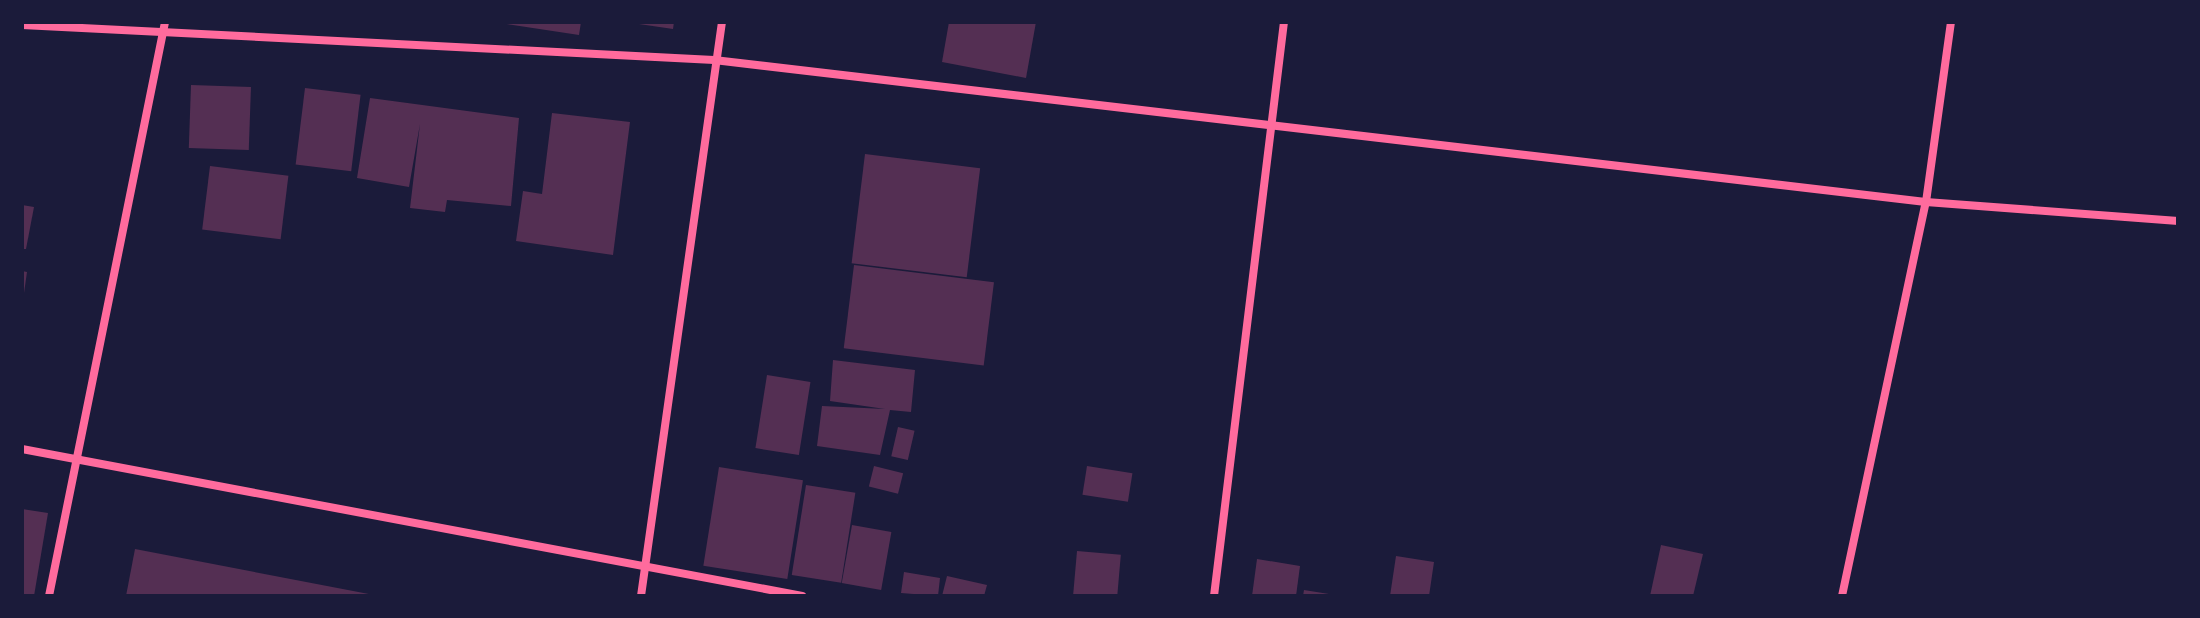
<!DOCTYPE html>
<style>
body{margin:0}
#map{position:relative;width:2200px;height:618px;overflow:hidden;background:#1b1b3a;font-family:"DM Sans",sans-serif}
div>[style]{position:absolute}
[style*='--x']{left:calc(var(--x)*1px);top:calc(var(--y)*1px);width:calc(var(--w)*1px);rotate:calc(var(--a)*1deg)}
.building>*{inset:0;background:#542f53;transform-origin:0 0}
.minor>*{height:8px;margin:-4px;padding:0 4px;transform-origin:4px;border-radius:4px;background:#ff6b9d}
span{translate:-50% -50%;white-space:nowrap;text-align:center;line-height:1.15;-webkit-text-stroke:7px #1b1b3a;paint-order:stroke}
.frame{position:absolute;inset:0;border:24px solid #1b1b3a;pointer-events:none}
</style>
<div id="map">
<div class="building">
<div style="clip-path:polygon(493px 22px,581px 22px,579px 35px)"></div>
<div style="clip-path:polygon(640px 22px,674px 22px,673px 29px,639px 24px)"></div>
<div style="clip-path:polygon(949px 22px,1036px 22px,1026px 78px,942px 62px)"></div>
<div style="left:191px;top:85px;width:60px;height:63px;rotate:2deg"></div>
<div style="left:305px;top:88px;width:56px;height:77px;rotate:7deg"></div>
<div style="clip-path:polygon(370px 98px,519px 118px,511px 206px,447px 200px,445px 212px,410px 208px,420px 124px,409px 187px,357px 178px)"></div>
<div style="clip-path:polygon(552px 113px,630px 122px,613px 255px,516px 241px,523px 191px,542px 194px)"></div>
<div style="left:865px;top:154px;width:116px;height:110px;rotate:7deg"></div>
<div style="left:210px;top:166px;width:79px;height:64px;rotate:7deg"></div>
<div style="clip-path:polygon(22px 205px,34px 207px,26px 249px,22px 249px)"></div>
<div style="left:854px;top:265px;width:141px;height:84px;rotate:7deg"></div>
<div style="clip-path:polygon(22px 271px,27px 272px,24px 293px,22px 293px)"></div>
<div style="clip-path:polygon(833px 360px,915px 370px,911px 412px,890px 410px,880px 455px,817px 446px,822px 406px,885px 409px,830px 401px)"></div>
<div style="left:767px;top:375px;width:44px;height:74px;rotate:9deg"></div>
<div style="left:898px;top:427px;width:17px;height:30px;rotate:13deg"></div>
<div style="left:874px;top:466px;width:30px;height:21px;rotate:14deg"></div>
<div style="left:1087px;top:466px;width:46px;height:29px;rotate:9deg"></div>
<div style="left:719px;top:467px;width:85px;height:100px;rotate:9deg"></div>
<div style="left:806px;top:485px;width:50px;height:91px;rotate:9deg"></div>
<div style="clip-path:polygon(22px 509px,48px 513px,34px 596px,22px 596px)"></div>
<div style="left:852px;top:525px;width:40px;height:59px;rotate:10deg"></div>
<div style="clip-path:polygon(1661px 545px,1703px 554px,1693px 596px,1650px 596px)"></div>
<div style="clip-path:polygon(135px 549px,374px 595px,374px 596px,126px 596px)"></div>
<div style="left:1077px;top:551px;width:44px;height:45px;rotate:5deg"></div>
<div style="clip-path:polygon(1396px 556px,1434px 562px,1429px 596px,1390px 596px)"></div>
<div style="clip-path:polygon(1257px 559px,1300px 566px,1296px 596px,1252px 596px)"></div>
<div style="clip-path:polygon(904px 572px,940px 578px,938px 596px,901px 593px)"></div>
<div style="clip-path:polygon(947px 576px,987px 585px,984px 596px,942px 596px)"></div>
<div style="clip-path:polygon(1304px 590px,1329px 594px,1329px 596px,1303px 596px)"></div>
</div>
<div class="minor">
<div style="--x:22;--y:25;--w:693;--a:2.9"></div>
<div style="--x:714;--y:60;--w:1220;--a:6.68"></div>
<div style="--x:1926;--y:202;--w:253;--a:4.3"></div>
<div style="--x:22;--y:449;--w:794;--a:10.67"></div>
<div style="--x:49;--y:596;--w:586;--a:-78.57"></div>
<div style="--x:641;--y:596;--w:580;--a:-81.97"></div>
<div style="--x:1214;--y:596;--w:578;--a:-83.05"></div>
<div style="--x:1842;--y:596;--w:403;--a:-78"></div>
<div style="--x:1926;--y:202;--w:182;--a:-82.1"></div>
</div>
<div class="frame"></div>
</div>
